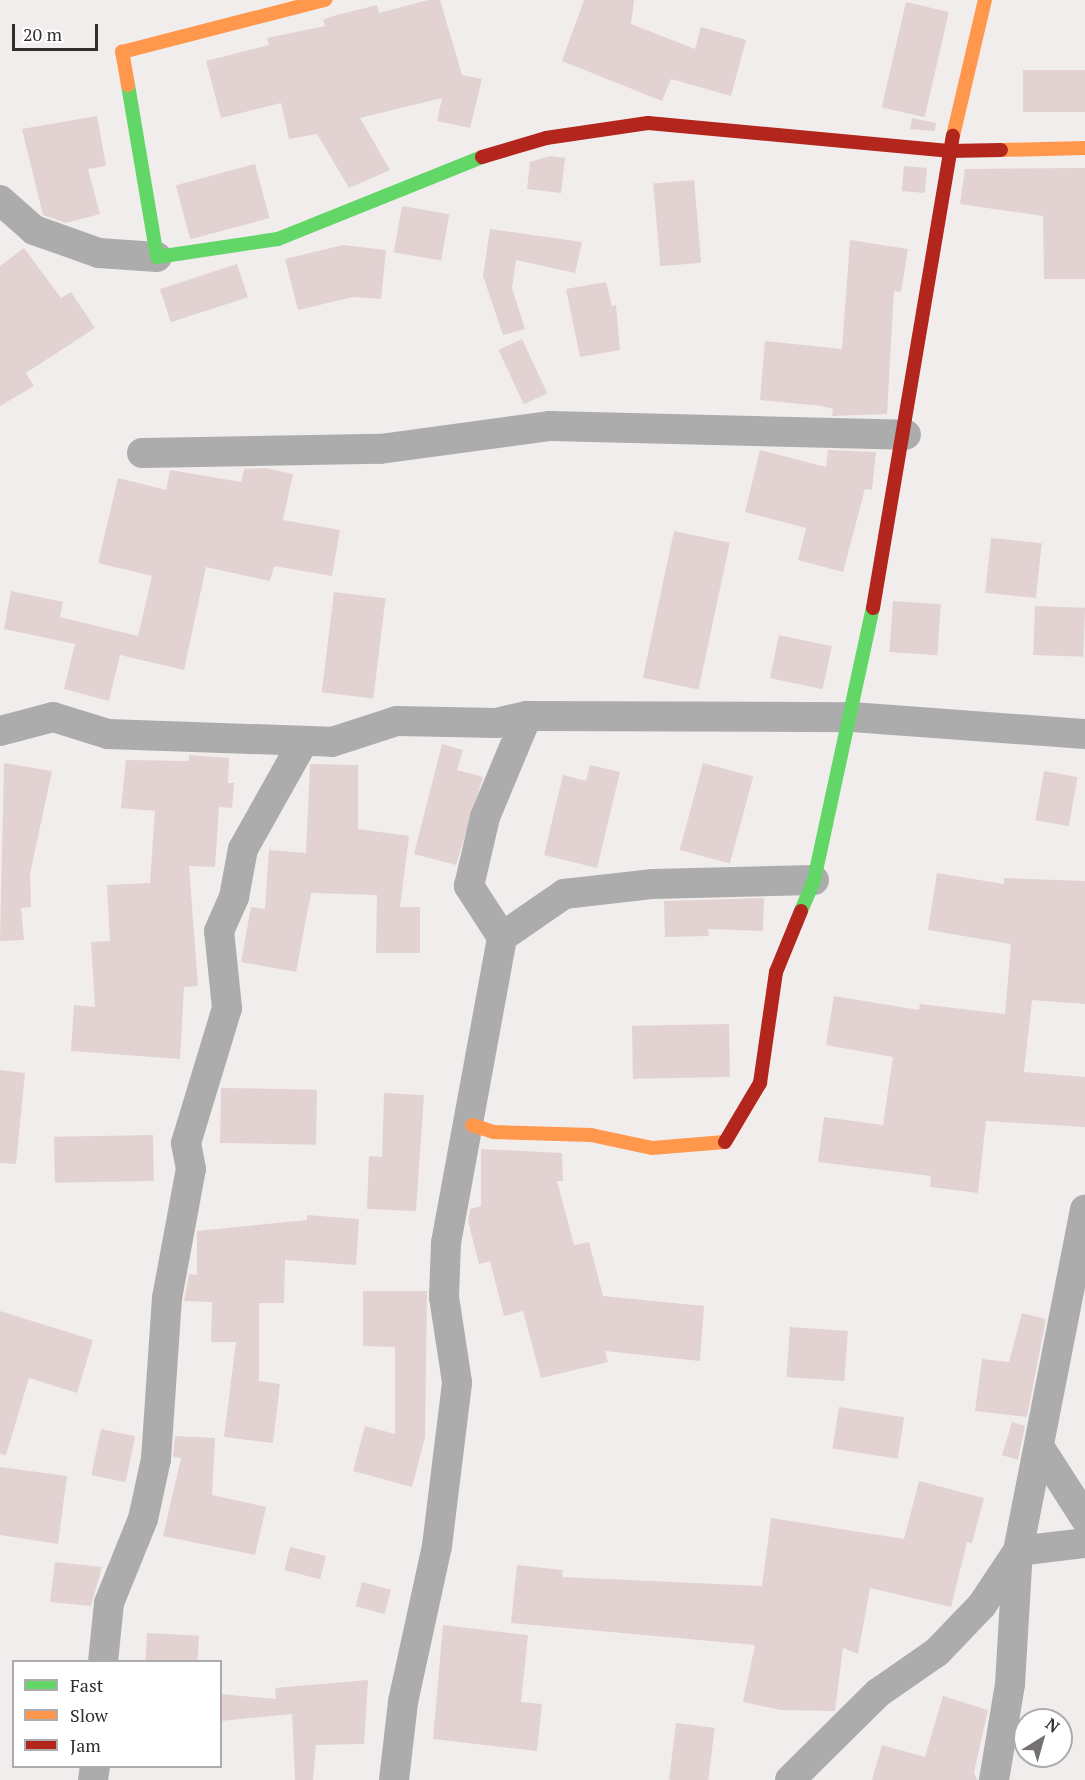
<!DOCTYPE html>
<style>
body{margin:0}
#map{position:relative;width:1085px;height:1780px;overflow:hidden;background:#f2eded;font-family:"PT Serif",serif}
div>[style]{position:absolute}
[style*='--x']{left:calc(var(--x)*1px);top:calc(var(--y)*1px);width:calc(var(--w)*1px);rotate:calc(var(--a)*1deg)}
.building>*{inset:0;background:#e3d2d2;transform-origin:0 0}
.street>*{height:30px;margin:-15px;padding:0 15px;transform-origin:15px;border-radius:15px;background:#adacac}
.fast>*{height:14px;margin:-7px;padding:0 7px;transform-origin:7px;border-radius:7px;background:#63d668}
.slow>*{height:14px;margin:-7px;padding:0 7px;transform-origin:7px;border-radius:7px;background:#ff974d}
.jam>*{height:14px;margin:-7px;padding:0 7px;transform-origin:7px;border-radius:7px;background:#b3261e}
span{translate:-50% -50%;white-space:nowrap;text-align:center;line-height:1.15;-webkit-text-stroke:5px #fff;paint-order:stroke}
.legend{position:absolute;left:12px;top:1660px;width:210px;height:108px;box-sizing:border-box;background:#fff;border:2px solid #adabab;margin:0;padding:8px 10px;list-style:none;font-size:18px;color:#322e2e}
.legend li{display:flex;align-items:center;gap:12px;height:30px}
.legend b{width:30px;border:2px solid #adabab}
.north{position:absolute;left:1013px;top:1708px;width:60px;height:60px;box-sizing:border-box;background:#fff;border:2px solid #adabab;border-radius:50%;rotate:37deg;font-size:16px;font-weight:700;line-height:24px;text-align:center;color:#322e2e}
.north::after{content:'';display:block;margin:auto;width:21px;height:27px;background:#757171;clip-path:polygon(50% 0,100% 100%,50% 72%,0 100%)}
.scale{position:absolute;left:12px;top:24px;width:86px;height:27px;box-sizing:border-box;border:3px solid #322e2e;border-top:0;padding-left:8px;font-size:18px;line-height:21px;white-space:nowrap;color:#322e2e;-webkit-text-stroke:4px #fff;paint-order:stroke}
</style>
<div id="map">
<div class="building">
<div style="clip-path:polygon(428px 0,440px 0,462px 75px,482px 79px,470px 128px,437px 121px,442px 98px,360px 118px,390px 170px,349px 188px,317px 134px,289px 139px,281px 103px,221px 118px,206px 61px,269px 45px,267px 38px,325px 26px,323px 20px,333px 16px,377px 5px,379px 13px)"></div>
<div style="clip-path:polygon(584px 0,634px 0,631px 24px,695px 49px,701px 27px,746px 40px,731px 96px,671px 79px,662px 101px,562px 61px)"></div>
<div style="left:906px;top:2px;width:44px;height:108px;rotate:13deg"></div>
<div style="left:1085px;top:70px;width:42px;height:62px;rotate:90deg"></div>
<div style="clip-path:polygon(97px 116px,106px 166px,88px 169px,100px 214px,66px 223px,43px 215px,22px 129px)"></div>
<div style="clip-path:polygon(912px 118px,936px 123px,935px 131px,910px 129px)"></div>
<div style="clip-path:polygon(550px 156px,565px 158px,561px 193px,527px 189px,530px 162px)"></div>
<div style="left:255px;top:164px;width:56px;height:82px;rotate:75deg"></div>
<div style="left:904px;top:166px;width:23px;height:25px;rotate:5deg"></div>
<div style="clip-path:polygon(1085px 168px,1085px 279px,1044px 279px,1043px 216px,960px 204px,965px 169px)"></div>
<div style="left:694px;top:180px;width:83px;height:41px;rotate:85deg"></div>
<div style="left:402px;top:206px;width:48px;height:47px;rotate:10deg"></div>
<div style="clip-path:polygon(490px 229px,582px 242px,575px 273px,516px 260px,512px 288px,525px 329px,503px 335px,483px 276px)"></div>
<div style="clip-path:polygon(850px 240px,908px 249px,901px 292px,894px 291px,887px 414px,832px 416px,833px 409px,822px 406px,760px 400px,765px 341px,842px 349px)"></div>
<div style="clip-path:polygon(343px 245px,386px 250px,381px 299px,353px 297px,298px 310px,285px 259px)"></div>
<div style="clip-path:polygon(24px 248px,61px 298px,71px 292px,95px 328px,26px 373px,34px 386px,0 406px,0 266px)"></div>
<div style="left:237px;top:264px;width:35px;height:81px;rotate:72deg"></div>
<div style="clip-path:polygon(606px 282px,612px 306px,616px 305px,620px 350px,580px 357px,566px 289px)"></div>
<div style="left:522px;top:339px;width:60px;height:26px;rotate:65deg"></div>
<div style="clip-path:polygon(760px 450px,826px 467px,828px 450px,876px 452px,872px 490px,865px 489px,843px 572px,798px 560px,806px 528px,745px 512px)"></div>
<div style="clip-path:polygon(265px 468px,293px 474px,283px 520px,340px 530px,332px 576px,274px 566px,270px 581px,206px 567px,184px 670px,120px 655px,109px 701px,64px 689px,75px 644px,4px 629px,11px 591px,63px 602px,60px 617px,138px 636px,152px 576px,98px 563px,118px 478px,166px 490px,170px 470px,241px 482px,244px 469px)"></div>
<div style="left:674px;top:531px;width:57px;height:150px;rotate:12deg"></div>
<div style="left:991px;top:538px;width:51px;height:55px;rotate:6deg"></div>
<div style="left:334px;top:592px;width:52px;height:101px;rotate:7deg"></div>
<div style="left:893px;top:601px;width:48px;height:51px;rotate:4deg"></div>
<div style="left:1035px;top:606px;width:50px;height:49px;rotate:2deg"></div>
<div style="left:779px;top:635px;width:54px;height:44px;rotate:12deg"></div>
<div style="clip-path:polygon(442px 744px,463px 750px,457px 770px,483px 777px,456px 865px,414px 854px)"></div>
<div style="clip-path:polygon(189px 755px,229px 758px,228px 783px,234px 783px,232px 808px,219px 807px,215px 867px,189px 866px,198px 986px,184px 987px,180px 1059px,71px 1051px,74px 1005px,95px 1007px,91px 942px,110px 941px,107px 885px,150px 883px,155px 811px,121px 808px,126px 760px,189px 761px)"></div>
<div style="clip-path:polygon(4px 763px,52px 771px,30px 874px,31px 907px,21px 908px,24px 940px,0 941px)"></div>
<div style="left:703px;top:763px;width:52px;height:90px;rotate:15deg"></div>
<div style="clip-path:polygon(310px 764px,358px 765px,358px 829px,409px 836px,400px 907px,420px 907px,420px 953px,376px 953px,377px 895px,311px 893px,296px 972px,241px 962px,251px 907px,265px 909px,269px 850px,306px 853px)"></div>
<div style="clip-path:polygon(590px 765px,620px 772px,597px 868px,544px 855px,563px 775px,586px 781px)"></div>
<div style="left:1044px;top:771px;width:34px;height:50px;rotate:10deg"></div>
<div style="clip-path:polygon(937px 873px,1004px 884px,1004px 878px,1085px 881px,1085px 1004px,1032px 1000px,1024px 1072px,1085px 1077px,1085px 1127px,986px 1121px,978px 1193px,930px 1187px,931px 1176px,818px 1162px,824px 1117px,883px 1125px,893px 1057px,826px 1045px,834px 996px,919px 1010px,920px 1004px,1005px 1014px,1011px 944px,928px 930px)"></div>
<div style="clip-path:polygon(764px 898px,763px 931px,708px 929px,709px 936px,665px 937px,664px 901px)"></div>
<div style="left:729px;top:1024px;width:53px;height:97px;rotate:89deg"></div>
<div style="clip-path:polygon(0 1070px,25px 1073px,16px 1164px,0 1163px)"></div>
<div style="left:221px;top:1088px;width:96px;height:55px;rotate:1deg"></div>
<div style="clip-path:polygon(384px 1093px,424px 1095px,416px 1211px,367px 1209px,369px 1156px,382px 1157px)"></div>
<div style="left:153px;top:1135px;width:46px;height:99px;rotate:89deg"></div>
<div style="clip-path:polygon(481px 1149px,562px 1153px,563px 1181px,557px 1181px,574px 1245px,589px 1242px,603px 1296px,704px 1306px,700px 1361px,605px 1351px,608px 1362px,541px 1378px,523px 1311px,504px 1316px,490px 1261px,479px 1264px,468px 1221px,470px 1209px,481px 1206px)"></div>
<div style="clip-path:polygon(307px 1215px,359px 1219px,356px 1265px,285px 1260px,284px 1303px,259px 1303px,259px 1381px,280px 1384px,273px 1443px,224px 1437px,236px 1342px,211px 1342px,212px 1302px,184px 1301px,189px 1274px,197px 1275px,197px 1231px,307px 1220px)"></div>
<div style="clip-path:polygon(363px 1291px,427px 1291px,425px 1437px,412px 1487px,353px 1471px,365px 1426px,395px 1434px,395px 1347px,363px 1346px)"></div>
<div style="clip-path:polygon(0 1311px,93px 1340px,77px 1393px,29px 1378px,6px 1455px,0 1454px)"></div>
<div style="clip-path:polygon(1022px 1313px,1046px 1319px,1027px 1417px,975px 1411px,982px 1359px,1009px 1362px)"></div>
<div style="left:790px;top:1327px;width:58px;height:50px;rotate:4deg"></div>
<div style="left:839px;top:1407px;width:66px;height:42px;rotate:9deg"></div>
<div style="clip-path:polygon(1012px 1422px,1025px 1426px,1018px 1460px,1002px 1455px)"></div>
<div style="left:101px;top:1429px;width:35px;height:47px;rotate:12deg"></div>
<div style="clip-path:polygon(175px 1436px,215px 1438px,212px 1495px,266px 1507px,255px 1555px,163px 1536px,181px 1458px,173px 1457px)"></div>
<div style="clip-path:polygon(0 1467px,67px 1476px,58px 1544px,0 1535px)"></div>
<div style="clip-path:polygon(919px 1481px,984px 1498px,972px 1543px,967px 1542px,951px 1607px,870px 1588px,858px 1654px,843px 1648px,835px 1711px,780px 1710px,743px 1702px,755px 1645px,511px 1623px,517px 1565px,563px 1570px,562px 1577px,762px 1586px,771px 1518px,904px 1539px)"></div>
<div style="left:290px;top:1547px;width:37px;height:24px;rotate:14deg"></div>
<div style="clip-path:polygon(55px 1562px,102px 1567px,91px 1606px,50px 1602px)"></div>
<div style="left:362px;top:1582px;width:30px;height:25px;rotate:15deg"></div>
<div style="clip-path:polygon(443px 1625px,528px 1635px,521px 1702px,542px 1704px,537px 1751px,433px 1739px)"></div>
<div style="left:147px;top:1633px;width:52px;height:29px;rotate:3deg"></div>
<div style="clip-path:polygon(368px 1680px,364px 1744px,316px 1745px,313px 1780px,295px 1780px,292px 1714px,220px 1721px,220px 1694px,276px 1699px,275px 1688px)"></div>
<div style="clip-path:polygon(943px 1696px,988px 1710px,974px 1772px,977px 1780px,872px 1780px,882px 1745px,925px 1757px)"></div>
<div style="left:676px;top:1723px;width:39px;height:57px;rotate:7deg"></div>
</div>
<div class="street">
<div style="--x:0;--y:200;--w:45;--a:41.4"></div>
<div style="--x:34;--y:230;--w:69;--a:19.5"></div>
<div style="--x:99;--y:253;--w:58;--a:3.9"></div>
<div style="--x:142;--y:453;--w:238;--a:-1"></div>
<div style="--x:380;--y:449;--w:172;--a:-7.7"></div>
<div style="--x:550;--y:426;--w:356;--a:1.4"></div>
<div style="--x:0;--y:731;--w:55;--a:-14.8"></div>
<div style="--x:53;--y:717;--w:58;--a:17.2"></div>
<div style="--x:108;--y:734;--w:224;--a:2"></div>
<div style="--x:332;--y:742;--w:68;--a:-17.9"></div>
<div style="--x:397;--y:721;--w:99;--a:1.2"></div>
<div style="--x:496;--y:723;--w:32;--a:-13"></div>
<div style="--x:527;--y:716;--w:325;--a:0.2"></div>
<div style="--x:852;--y:717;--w:234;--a:4.2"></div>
<div style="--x:502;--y:937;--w:75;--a:-34.7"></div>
<div style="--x:564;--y:894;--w:90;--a:-6.4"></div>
<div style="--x:653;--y:884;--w:161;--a:-1.4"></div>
<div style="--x:1042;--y:1451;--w:80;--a:57.3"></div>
<div style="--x:1018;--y:1551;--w:67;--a:-6.8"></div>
<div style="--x:103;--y:1662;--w:59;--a:-84.2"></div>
<div style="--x:109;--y:1603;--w:91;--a:-68"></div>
<div style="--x:143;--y:1519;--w:61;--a:-77.8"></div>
<div style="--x:156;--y:1459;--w:161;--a:-86.1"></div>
<div style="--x:167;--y:1298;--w:131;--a:-79.5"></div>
<div style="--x:191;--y:1169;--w:26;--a:-101"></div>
<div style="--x:186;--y:1143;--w:141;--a:-73.1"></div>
<div style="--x:227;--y:1008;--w:77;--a:-95.9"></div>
<div style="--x:219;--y:931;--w:37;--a:-66"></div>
<div style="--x:234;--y:897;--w:49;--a:-79.4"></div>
<div style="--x:243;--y:849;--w:123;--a:-60.7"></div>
<div style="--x:93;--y:1780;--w:14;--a:-82"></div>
<div style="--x:394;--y:1780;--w:79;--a:-83.4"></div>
<div style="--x:403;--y:1702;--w:160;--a:-77.7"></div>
<div style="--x:437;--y:1546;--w:165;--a:-83"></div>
<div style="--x:457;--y:1382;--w:86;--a:-98.7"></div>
<div style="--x:444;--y:1297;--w:54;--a:-87.9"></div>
<div style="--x:446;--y:1243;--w:311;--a:-79.6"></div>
<div style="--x:502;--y:937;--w:61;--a:-122.9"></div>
<div style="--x:469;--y:886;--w:71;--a:-76.9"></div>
<div style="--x:485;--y:817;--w:109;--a:-67.4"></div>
<div style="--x:790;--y:1780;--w:124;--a:-44.7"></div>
<div style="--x:878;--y:1693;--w:72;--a:-34.8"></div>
<div style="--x:937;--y:1652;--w:65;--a:-46.2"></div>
<div style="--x:982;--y:1605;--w:65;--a:-56.3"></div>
<div style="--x:994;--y:1780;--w:97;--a:-80.5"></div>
<div style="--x:1010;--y:1684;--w:133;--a:-86.6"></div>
<div style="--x:1018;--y:1551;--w:348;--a:-78.9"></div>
</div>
<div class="fast">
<div style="--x:128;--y:85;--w:174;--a:80.4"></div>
<div style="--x:157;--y:257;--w:122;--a:-8.5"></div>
<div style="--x:278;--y:239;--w:220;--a:-21.9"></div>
<div style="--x:801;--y:911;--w:34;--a:-67"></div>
<div style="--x:814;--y:880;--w:278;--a:-77.8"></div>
</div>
<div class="slow">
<div style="--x:128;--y:85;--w:34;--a:-100"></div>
<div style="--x:122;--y:52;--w:210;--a:-14.4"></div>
<div style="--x:953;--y:136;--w:140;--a:-76.8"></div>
<div style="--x:1001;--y:150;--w:84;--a:-1.4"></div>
<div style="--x:472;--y:1125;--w:23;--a:18"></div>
<div style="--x:494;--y:1132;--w:97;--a:1.8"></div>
<div style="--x:591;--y:1135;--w:62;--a:12"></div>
<div style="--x:652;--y:1148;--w:73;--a:-4.7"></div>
</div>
<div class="jam">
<div style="--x:482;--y:157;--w:67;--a:-16.5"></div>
<div style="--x:546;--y:138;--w:103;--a:-8.4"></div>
<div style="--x:648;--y:123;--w:302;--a:5.3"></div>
<div style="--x:949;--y:151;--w:52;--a:-1.1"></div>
<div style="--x:873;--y:608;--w:479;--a:-80.4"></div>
<div style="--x:725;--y:1142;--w:69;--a:-59.3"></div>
<div style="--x:760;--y:1083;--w:112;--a:-81.8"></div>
<div style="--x:776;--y:972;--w:66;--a:-67.7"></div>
</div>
<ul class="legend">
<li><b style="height:8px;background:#63d668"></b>Fast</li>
<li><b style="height:8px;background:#ff974d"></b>Slow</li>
<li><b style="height:8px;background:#b3261e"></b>Jam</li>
</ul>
<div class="north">N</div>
<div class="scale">20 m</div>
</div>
